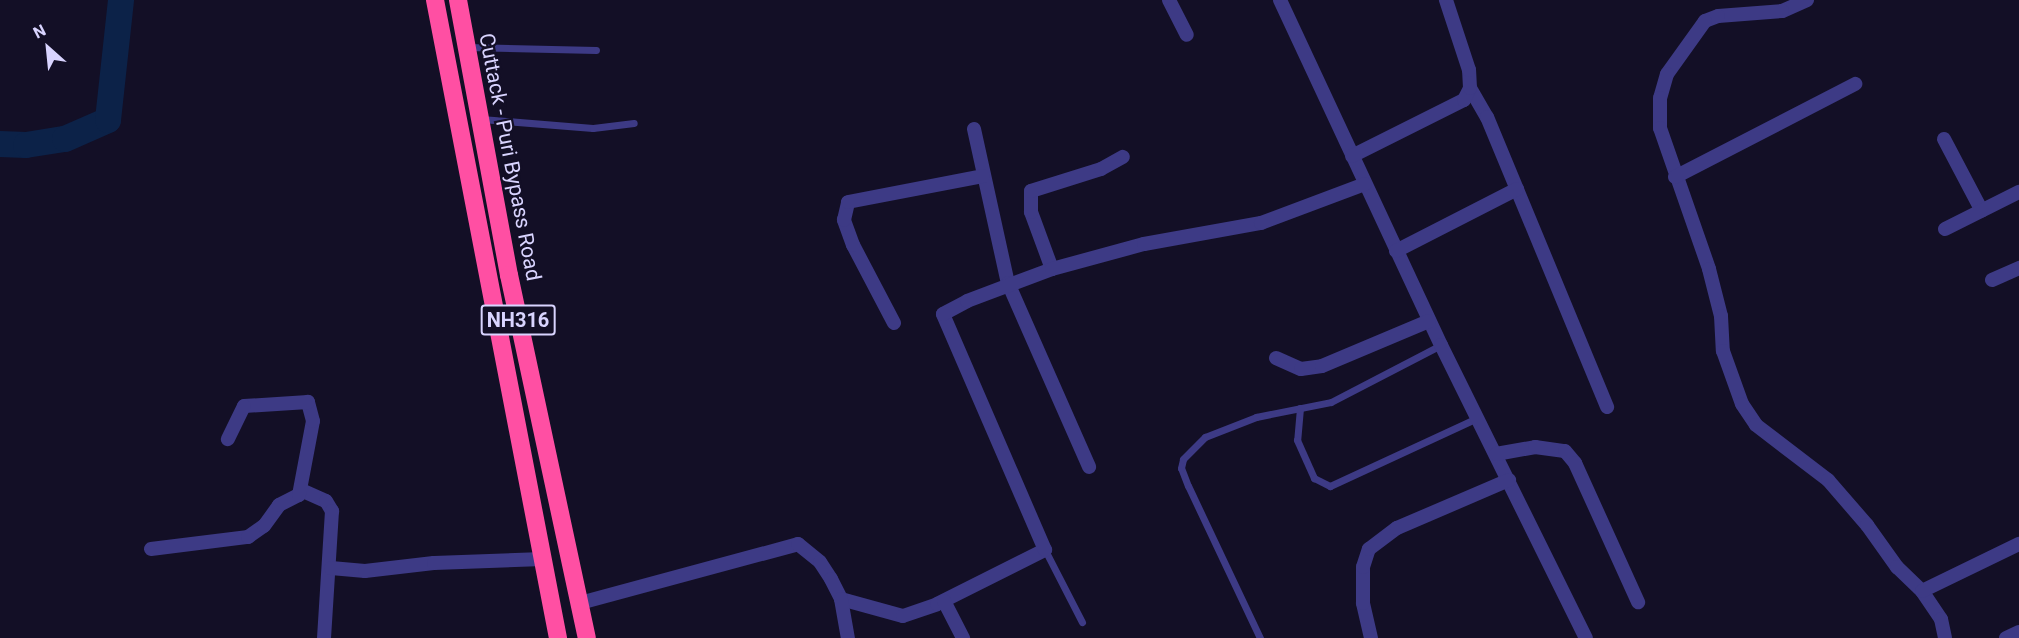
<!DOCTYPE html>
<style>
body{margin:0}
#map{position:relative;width:2019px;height:638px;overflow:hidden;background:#130f26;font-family:Roboto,sans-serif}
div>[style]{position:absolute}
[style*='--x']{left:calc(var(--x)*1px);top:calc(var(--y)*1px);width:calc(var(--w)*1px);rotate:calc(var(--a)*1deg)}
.river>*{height:26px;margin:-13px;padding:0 13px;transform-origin:13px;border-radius:13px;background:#0c2248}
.lane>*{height:7px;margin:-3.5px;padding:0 3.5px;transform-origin:3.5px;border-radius:3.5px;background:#3d3a85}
.street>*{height:14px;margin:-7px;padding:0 7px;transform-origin:7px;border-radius:7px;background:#3d3a85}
.highway>*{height:18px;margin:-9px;padding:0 9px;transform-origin:9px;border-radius:9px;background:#ff4fa3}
span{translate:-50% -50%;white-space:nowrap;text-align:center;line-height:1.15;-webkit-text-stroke:4.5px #130f26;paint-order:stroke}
.shield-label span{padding:2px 4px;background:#130f26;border:2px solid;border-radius:4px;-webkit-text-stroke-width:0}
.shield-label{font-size:20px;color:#d9d4ff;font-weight:700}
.street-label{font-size:21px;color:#d9d4ff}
.north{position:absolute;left:18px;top:18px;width:60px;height:60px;-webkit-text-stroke:4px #130f26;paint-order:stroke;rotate:333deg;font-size:16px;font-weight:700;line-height:24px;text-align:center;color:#d9d4ff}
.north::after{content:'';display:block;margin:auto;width:21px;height:27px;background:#d9d4ff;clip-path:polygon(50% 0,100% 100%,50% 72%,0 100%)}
</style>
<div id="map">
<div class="river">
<div style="--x:0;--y:144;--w:26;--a:2"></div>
<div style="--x:26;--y:145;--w:39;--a:-9"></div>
<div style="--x:65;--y:139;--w:47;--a:-23.8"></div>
<div style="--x:108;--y:120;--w:121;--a:-83.8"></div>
</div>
<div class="lane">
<div style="--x:467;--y:47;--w:129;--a:1.3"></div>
<div style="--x:481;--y:119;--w:112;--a:4.6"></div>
<div style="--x:593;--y:128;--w:41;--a:-7"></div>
<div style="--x:1300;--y:408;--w:32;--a:95"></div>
<div style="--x:1297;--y:440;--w:42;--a:65.9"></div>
<div style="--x:1314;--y:478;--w:18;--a:27"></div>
<div style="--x:1330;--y:486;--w:162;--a:-24.8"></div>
<div style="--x:1045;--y:550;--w:81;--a:62.8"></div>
<div style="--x:1260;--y:638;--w:168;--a:-115.3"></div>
<div style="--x:1188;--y:486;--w:19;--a:-111"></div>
<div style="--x:1181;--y:468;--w:9;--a:-77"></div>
<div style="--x:1183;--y:459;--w:31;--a:-45"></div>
<div style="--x:1205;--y:437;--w:55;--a:-21.4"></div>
<div style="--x:1256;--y:417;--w:76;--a:-11.3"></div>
<div style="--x:1331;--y:402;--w:124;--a:-27.4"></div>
</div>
<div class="street">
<div style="--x:1169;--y:0;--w:39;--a:63"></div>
<div style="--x:1280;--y:0;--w:381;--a:65"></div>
<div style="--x:1441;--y:345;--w:327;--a:63.7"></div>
<div style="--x:1807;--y:0;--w:27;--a:156"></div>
<div style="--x:1782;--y:11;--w:64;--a:175.5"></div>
<div style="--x:1718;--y:16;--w:14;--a:159"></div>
<div style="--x:1705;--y:21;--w:65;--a:125.6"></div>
<div style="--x:1667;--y:74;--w:25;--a:106"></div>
<div style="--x:1660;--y:98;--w:30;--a:90"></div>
<div style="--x:1660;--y:128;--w:149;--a:70.8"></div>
<div style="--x:1709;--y:269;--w:49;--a:75.7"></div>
<div style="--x:1721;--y:316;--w:35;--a:87"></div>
<div style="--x:1723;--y:351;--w:56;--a:70.3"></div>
<div style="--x:1742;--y:404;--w:25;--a:56"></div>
<div style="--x:1756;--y:425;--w:91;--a:37.4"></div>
<div style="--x:1828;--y:480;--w:60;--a:49.1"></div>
<div style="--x:1867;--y:525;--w:52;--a:54.5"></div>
<div style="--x:1897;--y:567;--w:35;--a:44"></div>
<div style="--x:1922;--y:591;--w:34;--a:56"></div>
<div style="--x:1941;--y:619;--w:19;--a:78"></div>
<div style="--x:1470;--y:88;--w:34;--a:60"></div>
<div style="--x:1487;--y:117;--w:314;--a:67.5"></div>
<div style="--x:974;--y:129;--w:158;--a:77.6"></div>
<div style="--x:1008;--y:283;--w:201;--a:66.2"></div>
<div style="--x:1944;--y:139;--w:81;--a:62.2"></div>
<div style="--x:1352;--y:156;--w:125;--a:-26.6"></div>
<div style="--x:1464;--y:100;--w:13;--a:-63"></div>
<div style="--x:1470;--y:88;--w:18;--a:-93"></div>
<div style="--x:1469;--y:70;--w:74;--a:-108.2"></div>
<div style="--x:1675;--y:177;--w:203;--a:-27.3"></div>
<div style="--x:1945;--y:229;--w:83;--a:-26.6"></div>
<div style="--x:1396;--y:251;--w:136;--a:-27.1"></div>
<div style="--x:1052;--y:269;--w:61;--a:-110.2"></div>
<div style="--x:1031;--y:212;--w:21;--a:-90"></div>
<div style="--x:1031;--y:191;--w:73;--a:-17.4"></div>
<div style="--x:1101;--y:169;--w:25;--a:-29"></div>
<div style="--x:1992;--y:280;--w:30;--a:-24"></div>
<div style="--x:894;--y:323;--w:88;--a:-117.7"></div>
<div style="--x:853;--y:245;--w:27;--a:-110"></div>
<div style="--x:844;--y:220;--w:18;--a:-77"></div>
<div style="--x:848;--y:202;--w:137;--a:-10.9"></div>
<div style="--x:1276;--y:358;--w:27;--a:24"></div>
<div style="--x:1301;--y:369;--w:21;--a:-8"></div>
<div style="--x:1322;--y:366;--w:116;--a:-22.8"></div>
<div style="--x:1496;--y:454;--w:40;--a:-10"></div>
<div style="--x:1535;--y:447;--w:30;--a:8"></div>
<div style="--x:1565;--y:451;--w:16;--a:50"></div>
<div style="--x:1575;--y:463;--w:153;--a:65.6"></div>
<div style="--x:301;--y:490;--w:27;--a:24"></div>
<div style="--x:326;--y:501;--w:12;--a:59"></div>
<div style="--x:332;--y:511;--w:127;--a:93.6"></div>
<div style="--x:151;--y:549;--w:98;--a:-7.1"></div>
<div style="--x:248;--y:537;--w:19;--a:-35"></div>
<div style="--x:264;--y:526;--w:26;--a:-54"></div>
<div style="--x:279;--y:505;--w:22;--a:-27"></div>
<div style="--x:299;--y:495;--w:75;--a:-79.3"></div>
<div style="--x:313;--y:421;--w:20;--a:-105"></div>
<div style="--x:308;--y:402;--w:64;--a:176.4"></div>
<div style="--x:244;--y:406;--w:37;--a:116"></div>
<div style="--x:331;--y:568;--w:34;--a:5"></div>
<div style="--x:365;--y:571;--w:69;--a:-6.6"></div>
<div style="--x:434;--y:563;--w:109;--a:-2.1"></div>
<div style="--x:1922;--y:591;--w:108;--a:-25.9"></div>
<div style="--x:841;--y:599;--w:64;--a:15.3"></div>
<div style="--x:903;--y:616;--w:36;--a:-19"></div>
<div style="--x:937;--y:604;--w:121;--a:-26.6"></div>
<div style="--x:1045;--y:550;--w:257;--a:-113.4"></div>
<div style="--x:943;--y:314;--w:27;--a:-28"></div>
<div style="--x:967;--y:301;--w:91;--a:-20.6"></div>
<div style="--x:1052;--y:269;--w:95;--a:-15.2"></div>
<div style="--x:1144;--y:244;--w:119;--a:-10.2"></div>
<div style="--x:1261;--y:223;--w:111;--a:-20.6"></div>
<div style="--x:944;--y:601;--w:42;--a:62.8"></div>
<div style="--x:580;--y:603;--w:226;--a:-15.1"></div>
<div style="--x:798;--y:544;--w:28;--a:39"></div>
<div style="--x:820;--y:562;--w:20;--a:57"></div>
<div style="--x:831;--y:579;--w:22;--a:63"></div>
<div style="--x:841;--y:599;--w:40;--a:80"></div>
<div style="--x:1371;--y:638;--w:36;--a:-103"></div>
<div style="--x:1363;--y:603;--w:36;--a:-90"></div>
<div style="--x:1363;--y:567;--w:19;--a:-72"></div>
<div style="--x:1369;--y:549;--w:35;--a:-37"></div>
<div style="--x:1397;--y:528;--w:122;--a:-23.2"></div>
<div style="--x:2006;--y:638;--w:14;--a:-25"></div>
</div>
<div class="highway">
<div style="--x:435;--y:0;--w:650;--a:79.09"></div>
<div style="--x:458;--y:0;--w:280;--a:79.5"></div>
<div style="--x:509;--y:275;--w:371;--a:77.9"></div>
</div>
<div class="shield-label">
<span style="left:518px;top:320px">NH316</span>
</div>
<div class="street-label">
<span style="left:510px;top:157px;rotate:79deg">Cuttack - Puri Bypass Road</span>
</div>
<div class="north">N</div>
</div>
